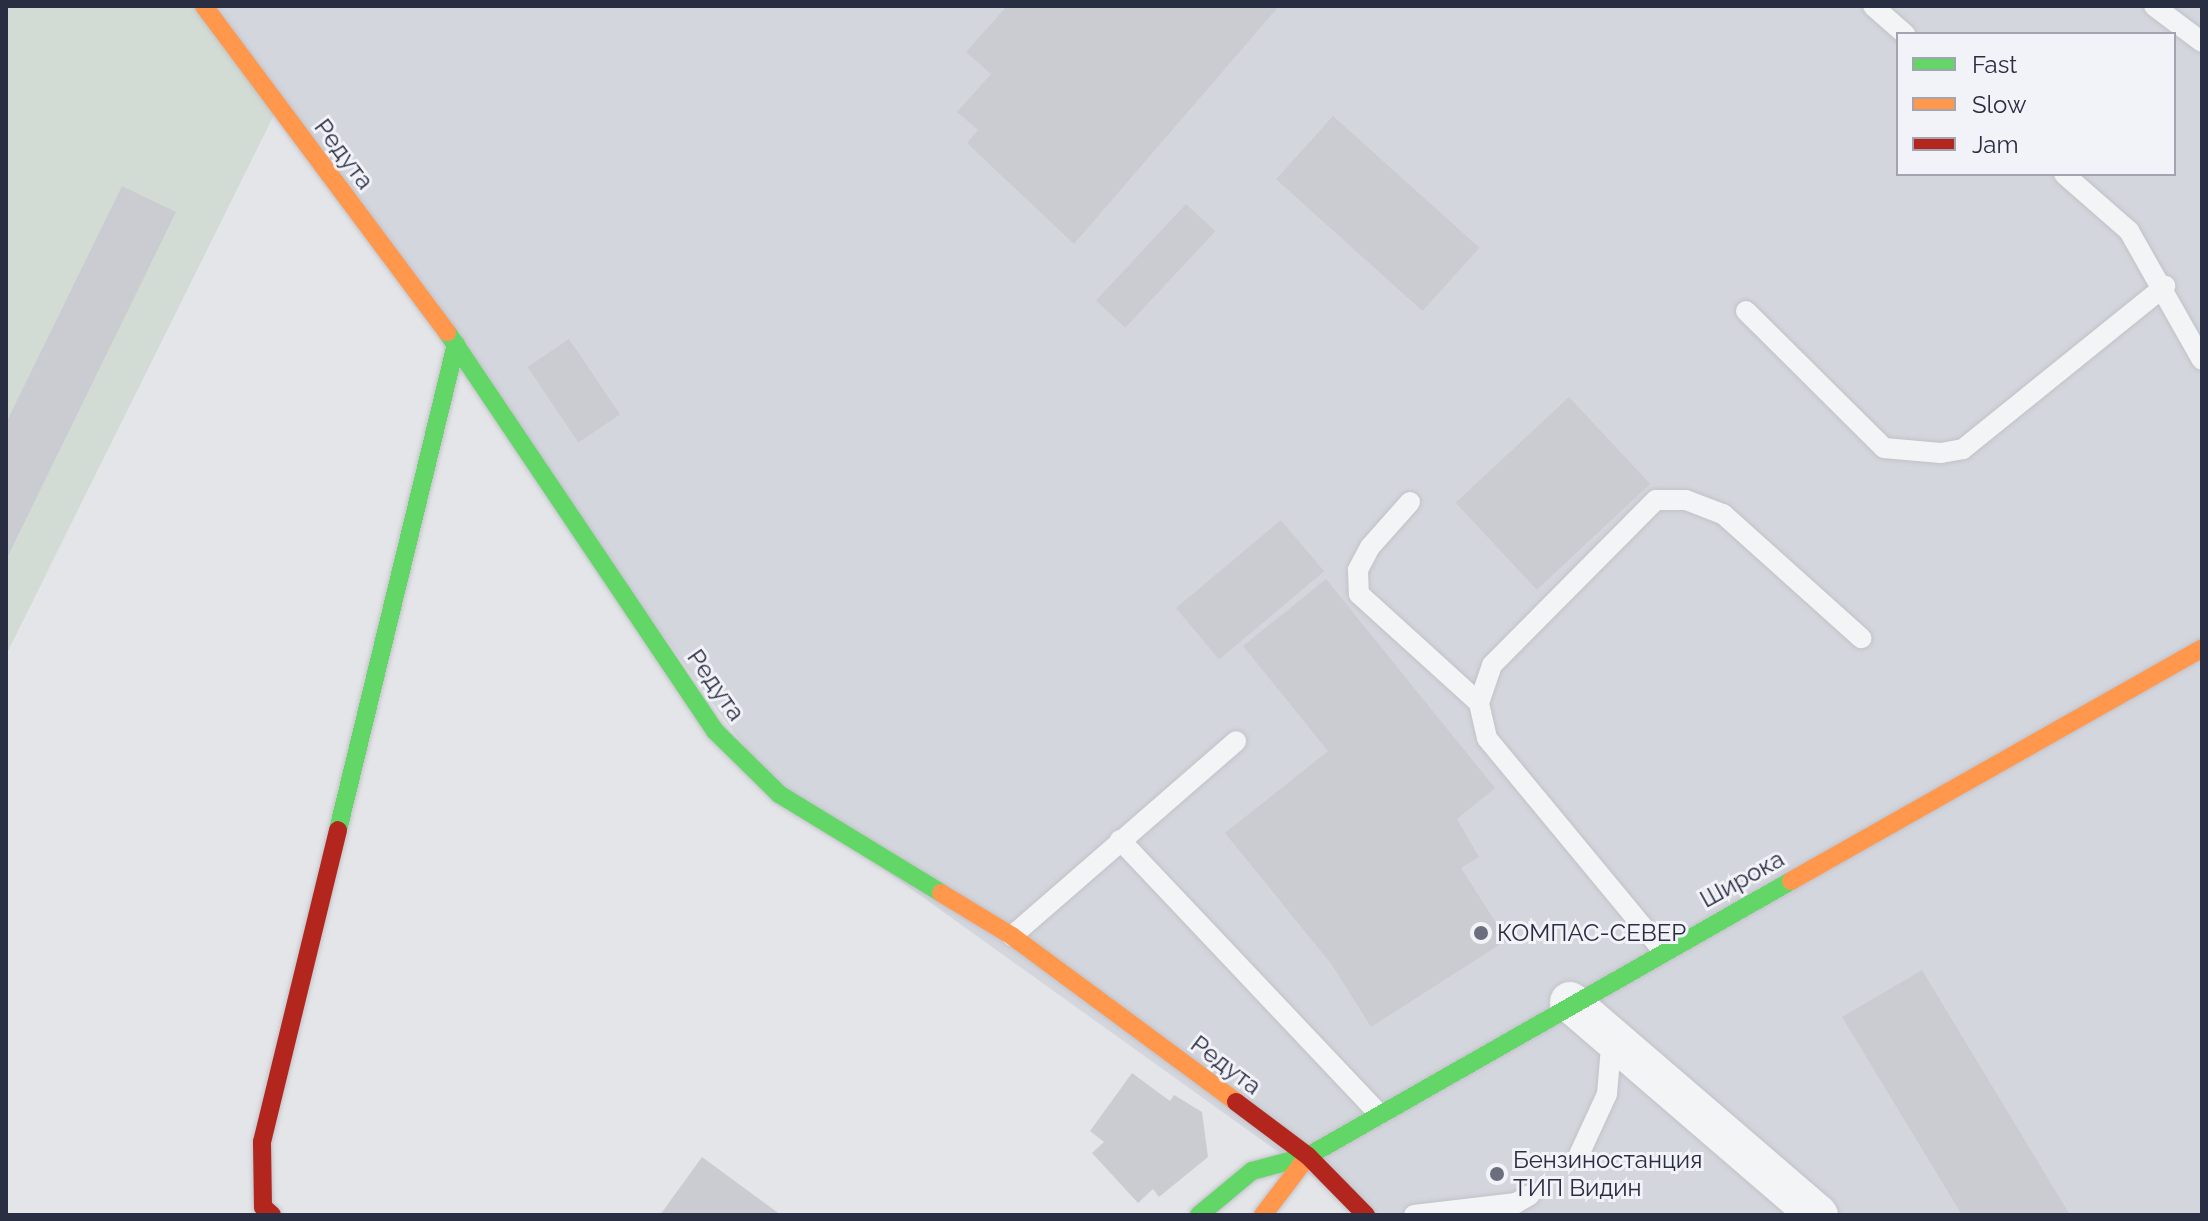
<!DOCTYPE html>
<meta charset="utf-8">
<style>
body{margin:0}
#map{position:relative;width:2208px;height:1221px;overflow:hidden;background:#e4e5e9;font-family:Raleway,sans-serif}
div>[style]{position:absolute}
[style*='--x']{left:calc(var(--x)*1px);top:calc(var(--y)*1px);width:calc(var(--w)*1px);rotate:calc(var(--a)*1deg)}
.built>*{inset:0;background:#d4d6de}
.green>*{inset:0;background:#d2dcd4}
.building>*{inset:0;background:#cbccd1;transform-origin:0 0}
.roads{filter:drop-shadow(0 0 2px #c1c2c7) drop-shadow(0 0 2px #c1c2c7)}
.lane>*{height:20px;margin:-10px;padding:0 10px;transform-origin:10px;border-radius:10px;background:#f3f4f6}
.street>*{height:40px;margin:-20px;padding:0 20px;transform-origin:20px;border-radius:20px;background:#f3f4f6}
.fast>*{height:18px;margin:-9px;padding:0 9px;transform-origin:9px;border-radius:9px;background:#63d668}
.slow>*{height:18px;margin:-9px;padding:0 9px;transform-origin:9px;border-radius:9px;background:#ff974d}
.jam>*{height:18px;margin:-9px;padding:0 9px;transform-origin:9px;border-radius:9px;background:#b3261e}
.dots>*{width:22px;height:22px;translate:-50% -50%;box-sizing:border-box;border:4px solid #f2f3f8;border-radius:50%}
span{translate:-50% -50%;white-space:nowrap;text-align:center;line-height:1.15;-webkit-text-stroke:6px #f2f3f8;paint-order:stroke}
.street-label{font-size:24px;color:#2a2e43}
.poi-label{font-size:24px;color:#2a2e43}
.left{translate:0 -50%;text-align:left}
.frame{position:absolute;inset:0;border:8px solid #2a2e43;pointer-events:none}
.legend{position:absolute;left:1896px;top:32px;width:280px;height:144px;box-sizing:border-box;background:#f2f3f8;border:2px solid #a2a4b0;margin:0;padding:10px 14px;list-style:none;font-size:24px;color:#2a2e43}
.legend li{display:flex;align-items:center;gap:16px;height:40px}
.legend b{width:40px;border:2px solid #a2a4b0}
</style>
<div id="map">
<div class="built">
<div style="clip-path:polygon(evenodd,204px 6px,2202px 6px,2202px 1215px,1366px 1215px,779px 794px,204px 6px,1898px 34px,2174px 34px,2174px 174px,1898px 174px,1898px 34px)"></div>
</div>
<div class="green">
<div style="clip-path:polygon(6px 6px,193px 6px,275px 113px,6px 655px)"></div>
</div>
<div class="building">
<div style="clip-path:polygon(1007px 6px,1279px 6px,1074px 244px,967px 143px,978px 130px,957px 112px,991px 74px,966px 52px)"></div>
<div style="left:1333px;top:116px;width:197px;height:85px;rotate:42deg"></div>
<div style="clip-path:polygon(122px 186px,176px 212px,6px 560px,6px 423px)"></div>
<div style="left:1186px;top:204px;width:40px;height:132px;rotate:43deg"></div>
<div style="left:569px;top:339px;width:91px;height:50px;rotate:56deg"></div>
<div style="left:1569px;top:397px;width:119px;height:155px;rotate:47deg"></div>
<div style="left:1281px;top:520px;width:67px;height:137px;rotate:50deg"></div>
<div style="clip-path:polygon(1326px 579px,1495px 788px,1457px 819px,1479px 857px,1461px 868px,1507px 940px,1371px 1027px,1332px 965px,1225px 833px,1328px 751px,1243px 646px)"></div>
<div style="clip-path:polygon(1922px 970px,2070px 1215px,1962px 1215px,1842px 1017px)"></div>
<div style="clip-path:polygon(1132px 1073px,1170px 1101px,1174px 1095px,1202px 1112px,1208px 1157px,1159px 1197px,1153px 1189px,1138px 1203px,1092px 1153px,1104px 1142px,1090px 1131px)"></div>
<div style="clip-path:polygon(702px 1157px,781px 1215px,660px 1215px)"></div>
</div>
<div class="roads">
<div class="lane">
<div style="--x:1873;--y:6;--w:43;--a:41.2"></div>
<div style="--x:2154;--y:6;--w:60;--a:36.9"></div>
<div style="--x:2064;--y:174;--w:86;--a:41.2"></div>
<div style="--x:2129;--y:231;--w:148;--a:60.5"></div>
<div style="--x:1746;--y:311;--w:194;--a:44.8"></div>
<div style="--x:1884;--y:448;--w:57;--a:5"></div>
<div style="--x:1941;--y:453;--w:22;--a:-10"></div>
<div style="--x:1963;--y:449;--w:260;--a:-38.9"></div>
<div style="--x:1410;--y:502;--w:60;--a:131.6"></div>
<div style="--x:1370;--y:547;--w:26;--a:118"></div>
<div style="--x:1358;--y:570;--w:24;--a:88"></div>
<div style="--x:1359;--y:594;--w:162;--a:42.2"></div>
<div style="--x:1120;--y:840;--w:377;--a:46.6"></div>
<div style="--x:1012;--y:936;--w:297;--a:-41"></div>
<div style="--x:1663;--y:951;--w:276;--a:-129.6"></div>
<div style="--x:1487;--y:738;--w:36;--a:-103"></div>
<div style="--x:1479;--y:703;--w:40;--a:-71.1"></div>
<div style="--x:1492;--y:665;--w:233;--a:-45.2"></div>
<div style="--x:1656;--y:500;--w:30;--a:0"></div>
<div style="--x:1686;--y:500;--w:40;--a:21"></div>
<div style="--x:1723;--y:514;--w:186;--a:41.9"></div>
<div style="--x:1578;--y:1157;--w:69;--a:-65.3"></div>
<div style="--x:1607;--y:1094;--w:58;--a:-85.1"></div>
<div style="--x:1414;--y:1215;--w:103;--a:-6.7"></div>
<div style="--x:1516;--y:1203;--w:16;--a:-30"></div>
</div>
<div class="street">
<div style="--x:1570;--y:1002;--w:327;--a:40.7"></div>
</div>
<div class="fast">
<div style="--x:447;--y:332;--w:481;--a:56.1"></div>
<div style="--x:715;--y:731;--w:90;--a:44.5"></div>
<div style="--x:779;--y:794;--w:190;--a:31.4"></div>
<div style="--x:338;--y:830;--w:500;--a:-76.35"></div>
<div style="--x:1199;--y:1215;--w:69;--a:-39.7"></div>
<div style="--x:1252;--y:1171;--w:58;--a:-15"></div>
<div style="--x:1308;--y:1156;--w:556;--a:-29.66"></div>
</div>
<div class="slow">
<div style="--x:204;--y:6;--w:407;--a:53.3"></div>
<div style="--x:1791;--y:881;--w:472;--a:-29.5"></div>
<div style="--x:941;--y:893;--w:83;--a:31.2"></div>
<div style="--x:1012;--y:936;--w:279;--a:36.5"></div>
<div style="--x:1263;--y:1215;--w:74;--a:-52.7"></div>
</div>
<div class="jam">
<div style="--x:1236;--y:1102;--w:90;--a:36.9"></div>
<div style="--x:1308;--y:1156;--w:83;--a:45.5"></div>
<div style="--x:272;--y:1215;--w:12;--a:-138"></div>
<div style="--x:263;--y:1207;--w:65;--a:-90.9"></div>
<div style="--x:262;--y:1142;--w:321;--a:-76.3"></div>
</div>
</div>
<div class="dots">
<div style="left:1481px;top:933px;background:#6b6e7d"></div>
<div style="left:1497px;top:1174px;background:#6b6e7d"></div>
</div>
<div class="street-label">
<span style="left:344px;top:154px;rotate:53deg">Редута</span>
<span style="left:716px;top:685px;rotate:55deg">Редута</span>
<span style="left:1742px;top:879px;rotate:-29deg">Широка</span>
<span style="left:1226px;top:1065px;rotate:37deg">Редута</span>
</div>
<div class="poi-label">
<span class="left" style="left:1497px;top:933px">КОМПАС-СЕВЕР</span>
<span class="left" style="left:1513px;top:1174px">Бензиностанция<br>ТИП Видин</span>
</div>
<div class="frame"></div>
<ul class="legend">
<li><b style="height:10px;background:#63d668"></b>Fast</li>
<li><b style="height:10px;background:#ff974d"></b>Slow</li>
<li><b style="height:10px;background:#b3261e"></b>Jam</li>
</ul>
</div>
